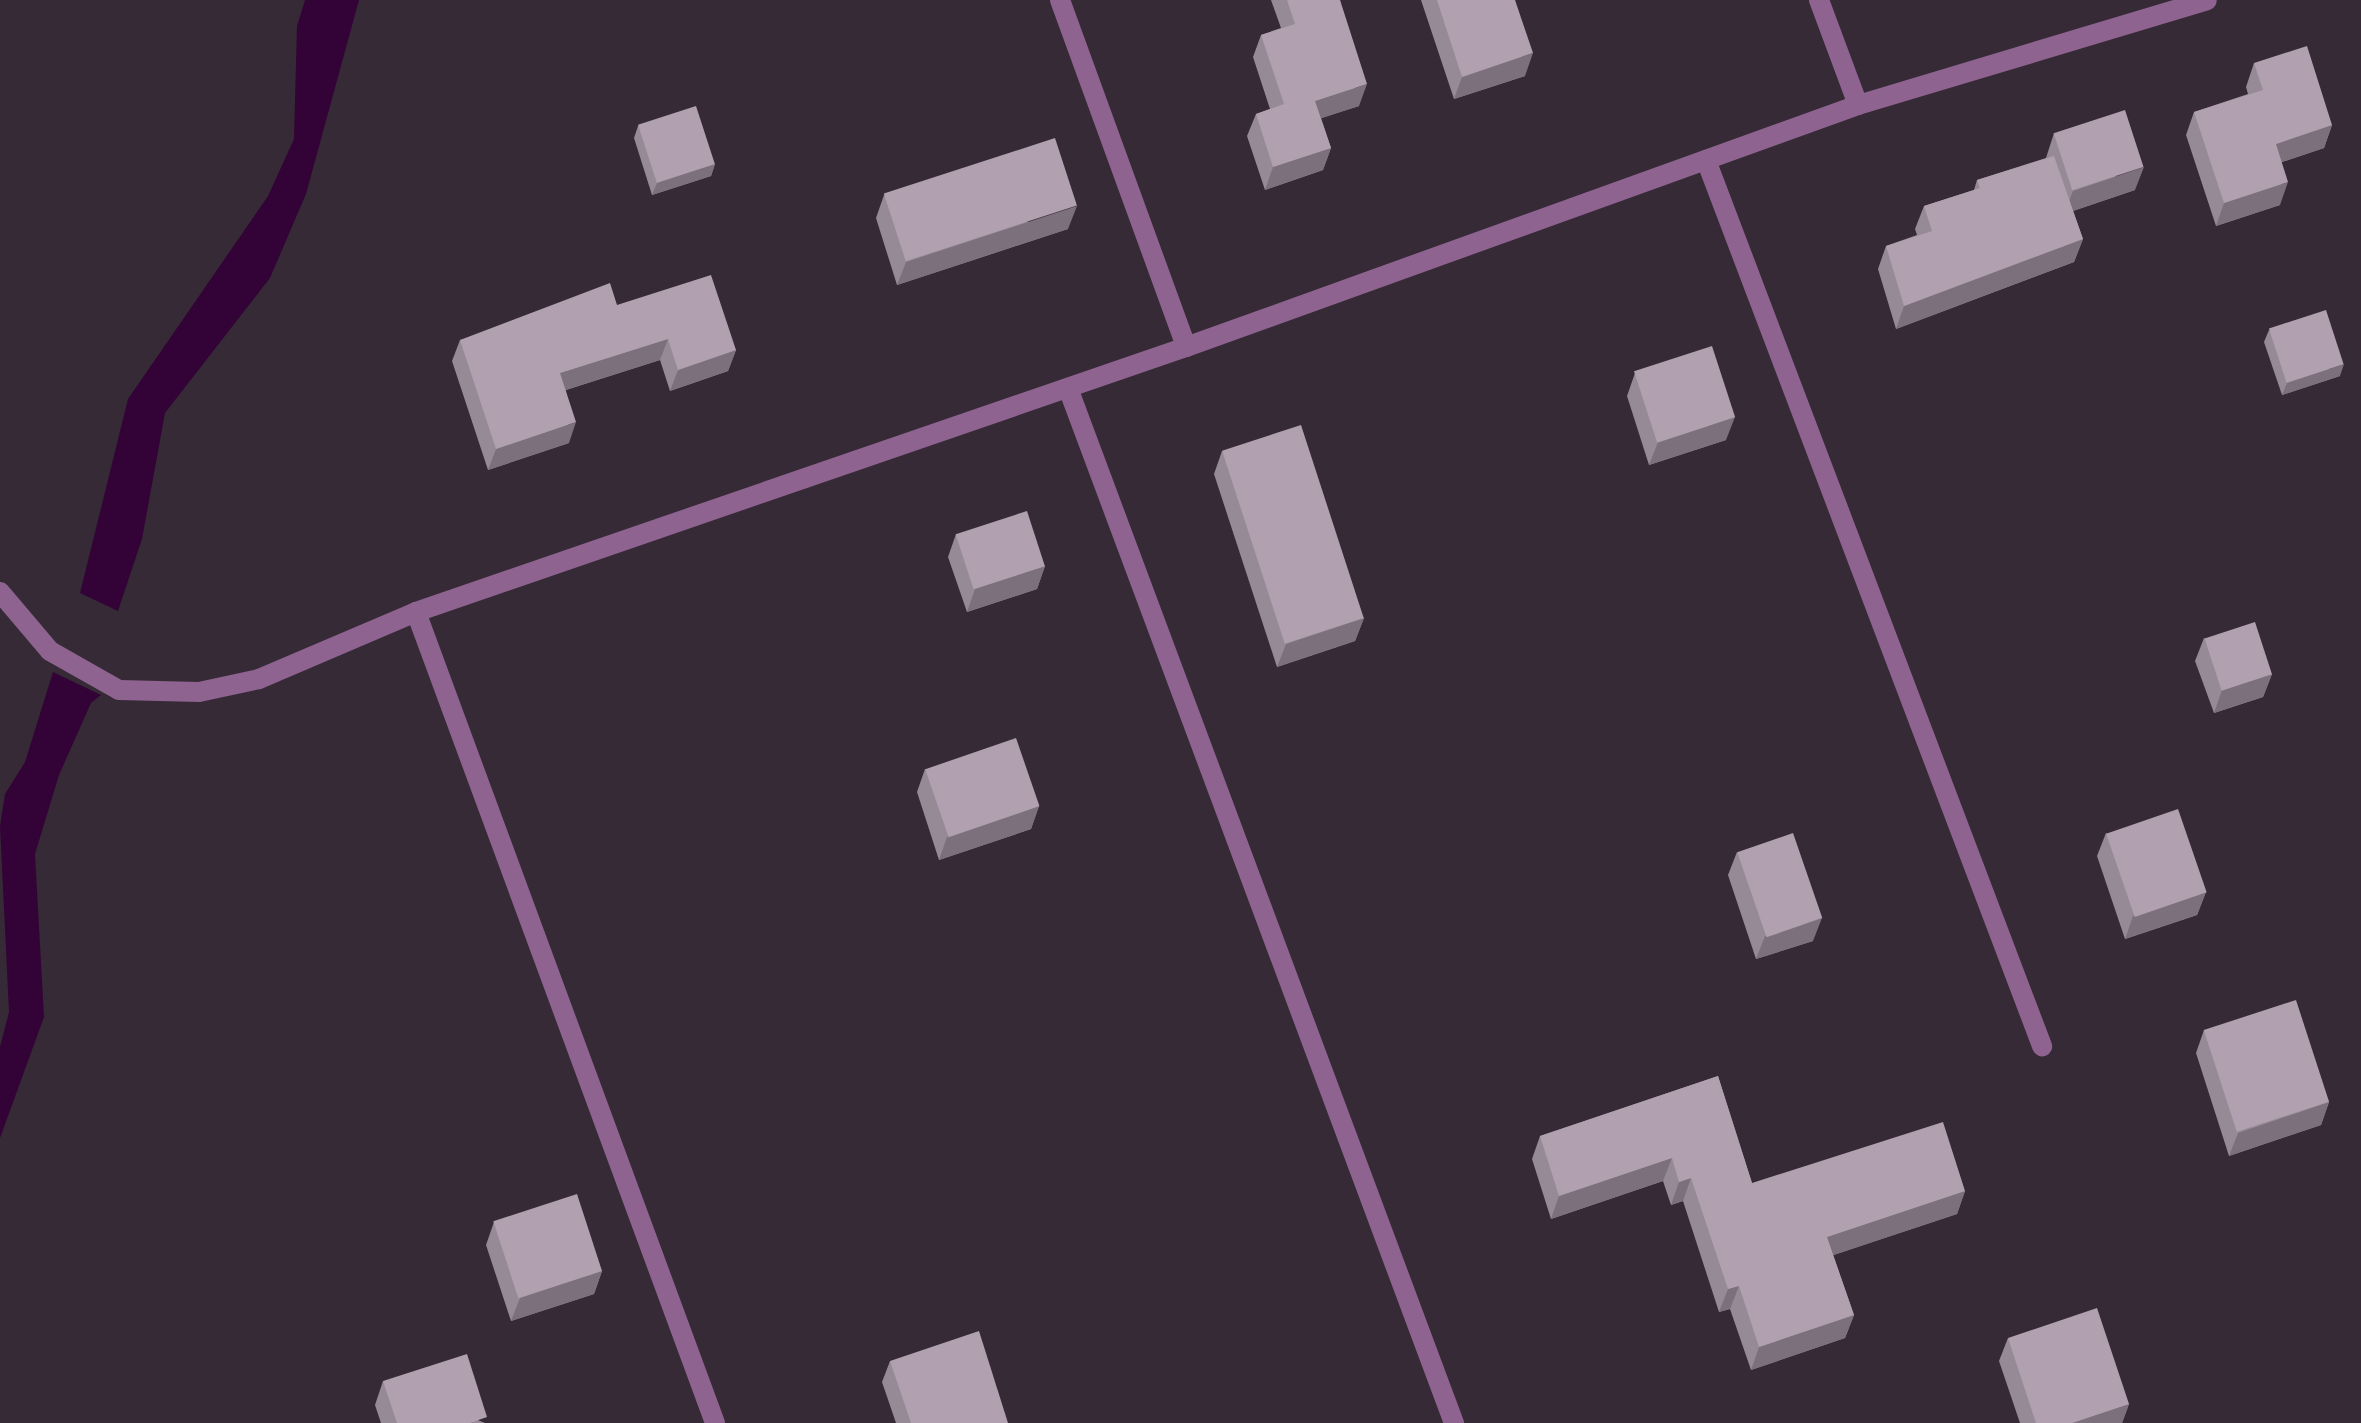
<!DOCTYPE html>
<style>
body{margin:0}
#map{position:relative;width:2361px;height:1423px;overflow:hidden;background:#362a36;font-family:"Fira Sans",sans-serif}
div>[style]{position:absolute}
[style*='--x']{left:calc(var(--x)*1px);top:calc(var(--y)*1px);width:calc(var(--w)*1px);rotate:calc(var(--a)*1deg)}
.water>*{inset:0;background:#330236}
.street>*{height:20px;margin:-10px;padding:0 10px;transform-origin:10px;border-radius:10px;background:#8e6390}
.wall>*{inset:0;background:#978a97}
.shaded-wall>*{inset:0;background:#7b707b}
.building>*{inset:0;background:#b0a0b0;transform-origin:0 0}
span{translate:-50% -50%;white-space:nowrap;text-align:center;line-height:1.15;-webkit-text-stroke:10px #1a141a;paint-order:stroke}
</style>
<div id="map">
<div class="water">
<div style="clip-path:polygon(305px 0,359px 0,306px 194px,270px 278px,165px 413px,142px 539px,118px 611px,80px 593px,128px 399px,268px 196px,294px 139px,297px 26px)"></div>
<div style="clip-path:polygon(53px 672px,101px 695px,91px 703px,59px 775px,35px 854px,44px 1017px,0 1138px,0 1047px,9px 1012px,0 826px,5px 794px,25px 762px)"></div>
</div>
<div class="street">
<div style="--x:1060;--y:0;--w:369;--a:70"></div>
<div style="--x:1819;--y:0;--w:112;--a:69.6"></div>
<div style="--x:1706;--y:160;--w:948;--a:69.23"></div>
<div style="--x:1068;--y:388;--w:1105;--a:69.55"></div>
<div style="--x:0;--y:592;--w:77;--a:49.7"></div>
<div style="--x:50;--y:651;--w:79;--a:29.5"></div>
<div style="--x:119;--y:690;--w:80;--a:1.4"></div>
<div style="--x:199;--y:692;--w:61;--a:-12.2"></div>
<div style="--x:259;--y:679;--w:171;--a:-23.1"></div>
<div style="--x:416;--y:612;--w:814;--a:-18.99"></div>
<div style="--x:1186;--y:347;--w:714;--a:-19.8"></div>
<div style="--x:1858;--y:105;--w:364;--a:-16.7"></div>
<div style="--x:416;--y:612;--w:864;--a:69.76"></div>
</div>
<div class="wall">
<div style="clip-path:polygon(1271px 0,1340px 0,1359px 106px,1321px 118px,1331px 148px,1323px 170px,1265px 190px,1247px 136px,1256px 114px,1270px 109px,1253px 57px,1261px 35px,1281px 28px)"></div>
<div style="clip-path:polygon(1421px 0,1515px 0,1525px 76px,1454px 99px)"></div>
<div style="clip-path:polygon(2254px 63px,2332px 125px,2324px 148px,2282px 162px,2280px 205px,2216px 226px,2186px 135px,2194px 112px,2248px 94px,2246px 87px)"></div>
<div style="clip-path:polygon(638px 126px,715px 164px,711px 176px,652px 195px,634px 138px)"></div>
<div style="clip-path:polygon(2054px 133px,2135px 190px,2073px 211px,2083px 239px,2074px 262px,1896px 329px,1878px 269px,1886px 246px,1917px 235px,1915px 229px,1924px 206px,1974px 190px,1977px 180px,2046px 158px)"></div>
<div style="clip-path:polygon(884px 195px,1068px 229px,897px 285px,876px 218px)"></div>
<div style="clip-path:polygon(617px 305px,736px 350px,728px 371px,670px 391px,660px 360px,566px 390px,569px 443px,488px 470px,452px 361px,460px 340px)"></div>
<div style="clip-path:polygon(2269px 330px,2340px 376px,2282px 395px,2264px 342px)"></div>
<div style="clip-path:polygon(1635px 373px,1726px 440px,1649px 465px,1627px 396px)"></div>
<div style="clip-path:polygon(1222px 451px,1364px 618px,1355px 641px,1277px 667px,1214px 474px)"></div>
<div style="clip-path:polygon(956px 534px,1045px 566px,1037px 589px,967px 612px,948px 557px)"></div>
<div style="clip-path:polygon(2204px 638px,2272px 674px,2263px 697px,2214px 713px,2195px 661px)"></div>
<div style="clip-path:polygon(925px 769px,1039px 806px,1031px 829px,939px 860px,917px 792px)"></div>
<div style="clip-path:polygon(2106px 833px,2206px 892px,2197px 915px,2125px 939px,2097px 856px)"></div>
<div style="clip-path:polygon(1737px 852px,1813px 941px,1756px 959px,1728px 875px)"></div>
<div style="clip-path:polygon(2204px 1030px,2329px 1102px,2321px 1125px,2229px 1156px,2196px 1053px)"></div>
<div style="clip-path:polygon(1718px 1076px,1752px 1183px,1965px 1191px,1957px 1214px,1833px 1255px,1854px 1315px,1845px 1338px,1751px 1370px,1730px 1309px,1719px 1312px,1683px 1201px,1671px 1205px,1663px 1181px,1551px 1219px,1532px 1159px,1540px 1136px)"></div>
<div style="clip-path:polygon(494px 1222px,602px 1271px,594px 1294px,511px 1321px,486px 1245px)"></div>
<div style="clip-path:polygon(2008px 1338px,2129px 1404px,2122px 1423px,2020px 1423px,1999px 1361px)"></div>
<div style="clip-path:polygon(890px 1361px,1008px 1423px,896px 1423px,882px 1382px)"></div>
<div style="clip-path:polygon(383px 1381px,485px 1423px,381px 1423px,375px 1405px)"></div>
</div>
<div class="shaded-wall">
<div style="clip-path:polygon(1533px 53px,1525px 76px,1454px 99px,1462px 77px)"></div>
<div style="clip-path:polygon(1367px 84px,1359px 106px,1307px 123px,1315px 101px)"></div>
<div style="clip-path:polygon(2332px 125px,2324px 148px,2267px 167px,2276px 144px)"></div>
<div style="clip-path:polygon(1331px 148px,1323px 170px,1265px 190px,1273px 167px)"></div>
<div style="clip-path:polygon(715px 164px,711px 176px,652px 195px,657px 183px)"></div>
<div style="clip-path:polygon(2144px 167px,2135px 190px,2064px 214px,2073px 191px)"></div>
<div style="clip-path:polygon(2288px 182px,2280px 205px,2216px 226px,2224px 203px)"></div>
<div style="clip-path:polygon(1077px 206px,1068px 229px,897px 285px,906px 262px)"></div>
<div style="clip-path:polygon(2083px 239px,2074px 262px,1896px 329px,1904px 306px)"></div>
<div style="clip-path:polygon(668px 339px,660px 360px,553px 394px,560px 373px)"></div>
<div style="clip-path:polygon(736px 350px,728px 371px,670px 391px,678px 370px)"></div>
<div style="clip-path:polygon(2344px 364px,2340px 376px,2282px 395px,2287px 383px)"></div>
<div style="clip-path:polygon(1735px 417px,1726px 440px,1649px 465px,1658px 442px)"></div>
<div style="clip-path:polygon(576px 422px,569px 443px,488px 470px,496px 449px)"></div>
<div style="clip-path:polygon(1045px 566px,1037px 589px,967px 612px,975px 589px)"></div>
<div style="clip-path:polygon(1364px 618px,1355px 641px,1277px 667px,1286px 644px)"></div>
<div style="clip-path:polygon(2272px 674px,2263px 697px,2214px 713px,2222px 690px)"></div>
<div style="clip-path:polygon(1039px 806px,1031px 829px,939px 860px,947px 837px)"></div>
<div style="clip-path:polygon(2206px 892px,2197px 915px,2125px 939px,2133px 916px)"></div>
<div style="clip-path:polygon(1822px 918px,1813px 941px,1756px 959px,1765px 936px)"></div>
<div style="clip-path:polygon(2329px 1102px,2321px 1125px,2229px 1156px,2238px 1133px)"></div>
<div style="clip-path:polygon(1672px 1158px,1663px 1181px,1551px 1219px,1559px 1196px)"></div>
<div style="clip-path:polygon(1691px 1178px,1683px 1201px,1671px 1205px,1679px 1182px)"></div>
<div style="clip-path:polygon(1965px 1191px,1957px 1214px,1819px 1260px,1827px 1237px)"></div>
<div style="clip-path:polygon(602px 1271px,594px 1294px,511px 1321px,520px 1298px)"></div>
<div style="clip-path:polygon(1739px 1286px,1730px 1309px,1719px 1312px,1728px 1289px)"></div>
<div style="clip-path:polygon(1854px 1315px,1845px 1338px,1751px 1370px,1759px 1347px)"></div>
<div style="clip-path:polygon(2129px 1404px,2122px 1423px,2072px 1423px)"></div>
</div>
<div class="building">
<div style="clip-path:polygon(1287px 0,1340px 0,1367px 84px,1315px 101px,1331px 148px,1273px 167px,1256px 114px,1284px 104px,1261px 35px,1295px 24px)"></div>
<div style="clip-path:polygon(1437px 0,1515px 0,1533px 53px,1462px 77px)"></div>
<div style="clip-path:polygon(2307px 46px,2332px 125px,2276px 144px,2288px 182px,2224px 203px,2194px 112px,2263px 90px,2254px 63px)"></div>
<div style="left:696px;top:106px;width:61px;height:61px;rotate:72deg"></div>
<div style="left:2125px;top:110px;width:60px;height:75px;rotate:72deg"></div>
<div style="left:1055px;top:138px;width:71px;height:180px;rotate:72deg"></div>
<div style="clip-path:polygon(2054px 156px,2083px 239px,1904px 306px,1886px 246px,1932px 231px,1924px 206px,1980px 188px,1977px 180px)"></div>
<div style="clip-path:polygon(711px 275px,736px 350px,678px 370px,668px 339px,560px 373px,576px 422px,496px 449px,460px 340px,610px 283px,617px 305px)"></div>
<div style="left:2326px;top:310px;width:57px;height:60px;rotate:72deg"></div>
<div style="left:1712px;top:346px;width:75px;height:82px;rotate:72deg"></div>
<div style="left:1301px;top:425px;width:203px;height:83px;rotate:72deg"></div>
<div style="left:1027px;top:511px;width:58px;height:75px;rotate:72deg"></div>
<div style="left:2255px;top:622px;width:55px;height:53px;rotate:72deg"></div>
<div style="left:1016px;top:738px;width:72px;height:96px;rotate:71deg"></div>
<div style="left:2178px;top:809px;width:88px;height:76px;rotate:71deg"></div>
<div style="left:1793px;top:833px;width:90px;height:59px;rotate:71deg"></div>
<div style="left:2296px;top:1000px;width:107px;height:97px;rotate:72deg"></div>
<div style="clip-path:polygon(1718px 1076px,1752px 1183px,1943px 1122px,1965px 1191px,1827px 1237px,1854px 1315px,1759px 1347px,1739px 1286px,1728px 1289px,1691px 1178px,1679px 1182px,1672px 1158px,1559px 1196px,1540px 1136px)"></div>
<div style="left:577px;top:1194px;width:81px;height:88px;rotate:72deg"></div>
<div style="clip-path:polygon(2097px 1308px,2129px 1404px,2072px 1423px,2036px 1423px,2008px 1338px)"></div>
<div style="clip-path:polygon(979px 1331px,1008px 1423px,911px 1423px,890px 1361px)"></div>
<div style="clip-path:polygon(467px 1354px,487px 1417px,470px 1423px,397px 1423px,383px 1381px)"></div>
</div>
</div>
